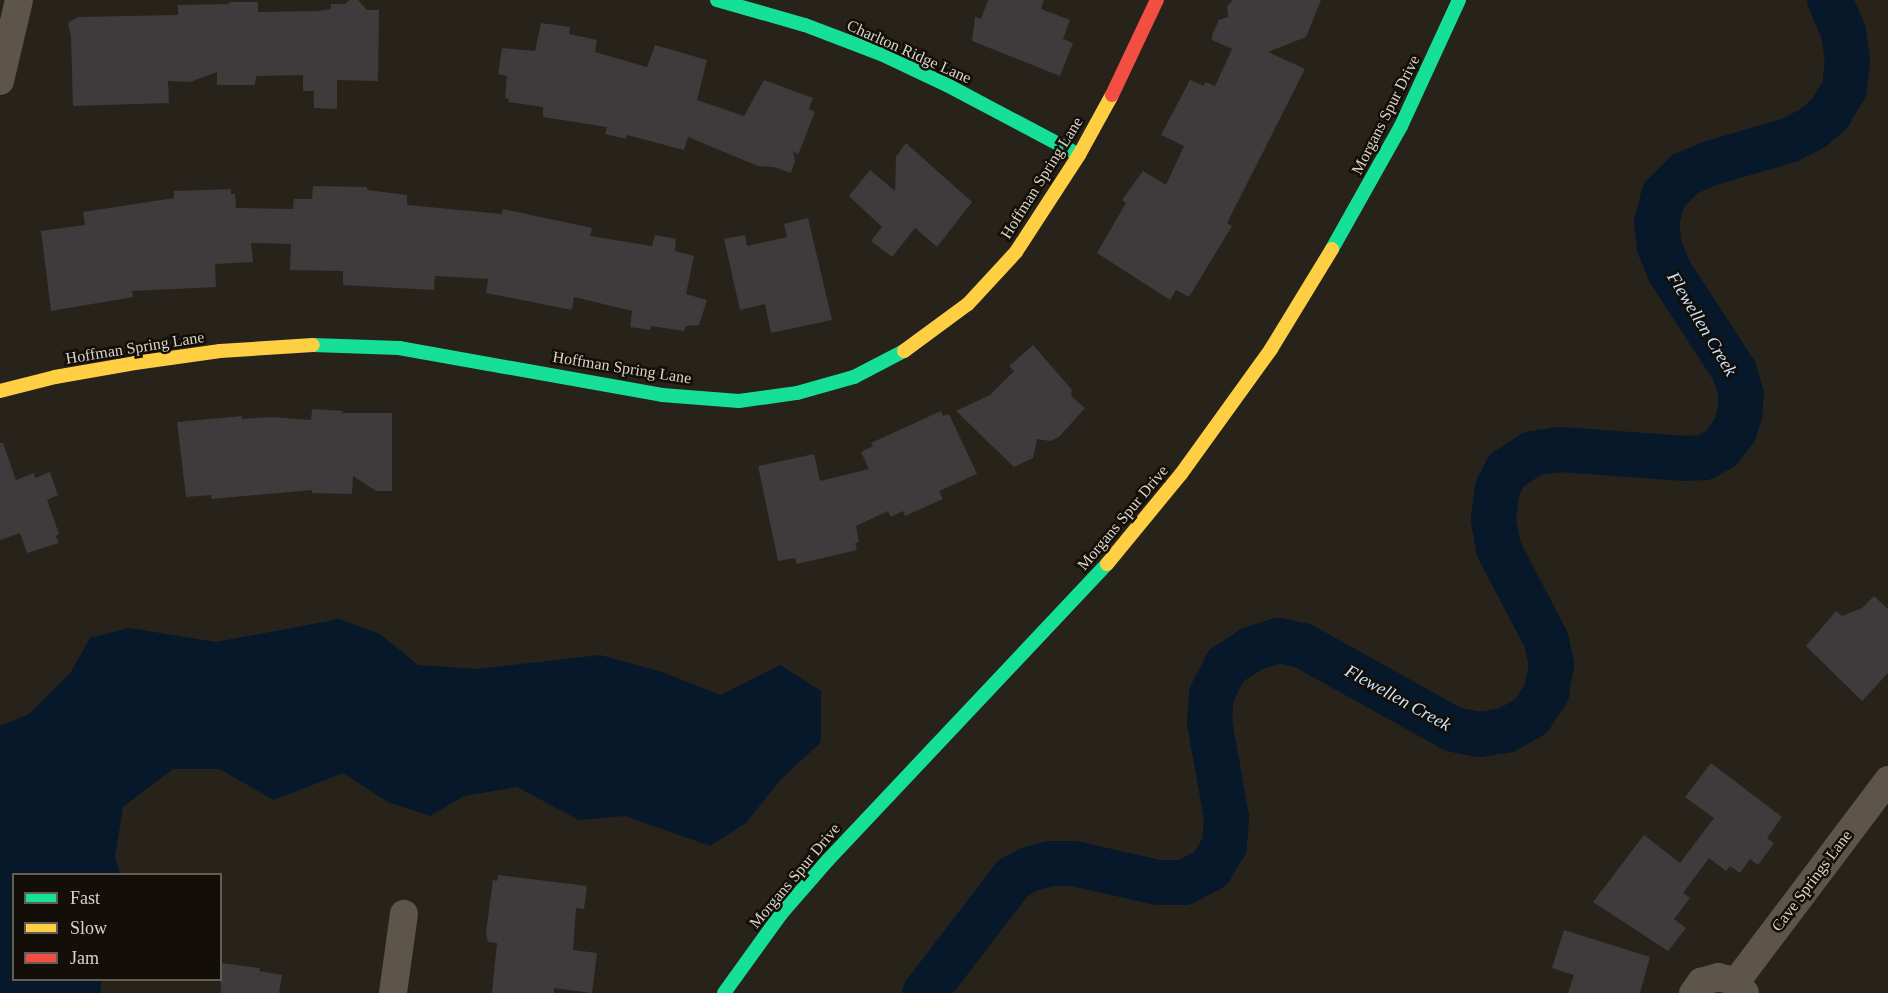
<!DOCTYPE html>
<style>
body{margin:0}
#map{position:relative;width:1888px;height:993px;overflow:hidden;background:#27231a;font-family:"Times New Roman",serif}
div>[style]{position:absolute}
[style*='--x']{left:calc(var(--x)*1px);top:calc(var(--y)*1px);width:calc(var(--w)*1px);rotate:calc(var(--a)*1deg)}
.water>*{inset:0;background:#06182a}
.river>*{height:45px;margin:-22.5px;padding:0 22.5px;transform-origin:22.5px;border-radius:22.5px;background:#06182a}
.building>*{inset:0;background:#3d3b3b}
.street>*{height:28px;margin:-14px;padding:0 14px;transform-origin:14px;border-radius:14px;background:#5e554a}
.fast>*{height:14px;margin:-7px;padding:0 7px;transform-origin:7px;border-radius:7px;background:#16e098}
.slow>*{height:14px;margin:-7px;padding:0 7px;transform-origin:7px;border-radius:7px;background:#ffcf43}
.jam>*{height:14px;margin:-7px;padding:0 7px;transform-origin:7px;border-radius:7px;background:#f24e42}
span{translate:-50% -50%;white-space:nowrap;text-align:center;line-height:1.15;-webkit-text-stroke:5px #130f08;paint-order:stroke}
.street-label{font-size:16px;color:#d9d4c9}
.water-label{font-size:18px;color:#cae3fd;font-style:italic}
.legend{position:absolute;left:12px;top:873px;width:210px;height:108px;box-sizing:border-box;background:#130f08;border:2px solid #625e55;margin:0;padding:8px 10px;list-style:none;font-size:18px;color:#d9d4c9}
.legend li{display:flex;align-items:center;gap:12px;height:30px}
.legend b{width:30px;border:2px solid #625e55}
</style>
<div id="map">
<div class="water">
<div style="clip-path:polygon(339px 619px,380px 634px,418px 665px,478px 669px,600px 655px,659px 671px,721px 695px,780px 665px,821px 691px,821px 742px,781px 779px,746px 823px,710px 846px,625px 816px,579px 820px,517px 787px,464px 796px,430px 816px,388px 802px,343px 773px,274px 800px,219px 769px,173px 769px,123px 807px,115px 856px,120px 874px,14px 874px,14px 980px,102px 980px,100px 993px,0 993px,0 726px,29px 714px,71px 672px,90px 638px,129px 628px,216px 642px)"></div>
</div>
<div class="river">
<div style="--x:924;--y:993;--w:146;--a:-52.5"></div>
<div style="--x:1013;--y:877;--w:20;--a:-27"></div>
<div style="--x:1031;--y:868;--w:21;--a:-14"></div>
<div style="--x:1051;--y:863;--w:22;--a:0"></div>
<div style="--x:1073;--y:863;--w:86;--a:12.7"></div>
<div style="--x:1157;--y:882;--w:27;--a:0"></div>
<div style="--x:1184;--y:882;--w:30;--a:-28"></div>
<div style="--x:1210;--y:868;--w:27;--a:-59"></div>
<div style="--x:1224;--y:845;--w:28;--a:-86"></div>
<div style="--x:1226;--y:817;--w:97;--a:-100.1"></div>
<div style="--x:1209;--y:722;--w:28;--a:-86"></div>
<div style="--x:1211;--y:694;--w:33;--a:-63"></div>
<div style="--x:1226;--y:665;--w:31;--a:-33"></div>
<div style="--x:1252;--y:648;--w:27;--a:-17"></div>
<div style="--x:1278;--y:640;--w:25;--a:12"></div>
<div style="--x:1302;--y:645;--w:173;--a:29.1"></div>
<div style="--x:1453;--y:729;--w:26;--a:11"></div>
<div style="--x:1479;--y:734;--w:26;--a:-9"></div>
<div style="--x:1505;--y:730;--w:29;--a:-29"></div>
<div style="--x:1530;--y:716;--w:29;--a:-56"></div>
<div style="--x:1546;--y:692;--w:28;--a:-80"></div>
<div style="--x:1551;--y:664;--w:25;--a:-102"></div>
<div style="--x:1546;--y:640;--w:104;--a:-117.6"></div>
<div style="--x:1498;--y:548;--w:29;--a:-100"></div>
<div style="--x:1493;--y:519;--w:31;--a:-83"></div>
<div style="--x:1497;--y:488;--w:20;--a:-63"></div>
<div style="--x:1506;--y:470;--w:31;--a:-33"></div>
<div style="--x:1532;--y:453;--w:28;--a:-8"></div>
<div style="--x:1560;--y:449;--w:125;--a:4.1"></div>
<div style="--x:1685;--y:458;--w:19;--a:-3"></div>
<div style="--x:1704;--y:457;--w:20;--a:-30"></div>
<div style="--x:1721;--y:447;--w:21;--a:-53"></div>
<div style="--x:1734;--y:430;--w:16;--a:-72"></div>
<div style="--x:1739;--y:415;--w:21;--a:-85"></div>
<div style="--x:1741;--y:394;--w:24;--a:-107"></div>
<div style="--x:1734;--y:371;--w:119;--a:-123"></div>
<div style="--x:1669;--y:271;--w:27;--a:-112"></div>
<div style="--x:1659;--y:246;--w:23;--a:-97"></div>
<div style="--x:1656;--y:223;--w:29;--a:-76"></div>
<div style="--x:1663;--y:195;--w:30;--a:-45"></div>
<div style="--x:1684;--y:174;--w:27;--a:-24"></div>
<div style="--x:1709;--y:163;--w:82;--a:-16.2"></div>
<div style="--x:1788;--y:140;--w:27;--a:-27"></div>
<div style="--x:1812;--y:128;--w:23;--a:-41"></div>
<div style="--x:1829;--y:113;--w:29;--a:-59"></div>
<div style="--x:1844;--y:88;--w:28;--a:-84"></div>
<div style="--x:1847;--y:60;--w:29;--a:-98"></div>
<div style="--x:1843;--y:31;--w:34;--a:-114"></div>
</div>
<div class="building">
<div style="clip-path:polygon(349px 0,358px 0,367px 10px,379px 10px,378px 81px,337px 80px,337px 109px,314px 108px,314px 91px,303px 91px,303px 75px,256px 76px,255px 85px,217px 85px,217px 72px,190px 82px,168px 81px,169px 103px,73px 106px,71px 37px,68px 23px,78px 17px,178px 15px,178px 5px,229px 4px,229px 2px,258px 2px,258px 12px,317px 11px,331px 9px,331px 4px,345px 4px)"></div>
<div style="clip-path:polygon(988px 0,1044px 0,1041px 9px,1070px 20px,1063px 39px,1073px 43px,1060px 76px,972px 41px,975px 17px,981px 19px)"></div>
<div style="clip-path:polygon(1233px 0,1321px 0,1306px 37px,1268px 52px,1305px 69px,1227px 223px,1232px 226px,1189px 297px,1176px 290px,1170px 300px,1097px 253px,1126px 203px,1122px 200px,1143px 171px,1166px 185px,1184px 146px,1161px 135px,1190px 80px,1204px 86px,1205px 82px,1215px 86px,1232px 49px,1212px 40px,1212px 35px,1219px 20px,1228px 17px,1227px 6px)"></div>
<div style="clip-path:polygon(541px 23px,570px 27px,569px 34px,597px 40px,595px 52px,647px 67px,655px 45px,707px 60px,697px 100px,744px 116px,764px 80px,813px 98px,809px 109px,815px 112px,798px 155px,793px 151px,795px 161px,791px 173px,774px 167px,758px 166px,688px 137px,684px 150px,627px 135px,626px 139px,605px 134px,607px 127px,543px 117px,543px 107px,508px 102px,509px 99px,505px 98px,507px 76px,498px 74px,502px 48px,535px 51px)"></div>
<div style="clip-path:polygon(906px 143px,972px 202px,937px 247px,915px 228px,892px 257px,871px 241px,882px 227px,849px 196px,870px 170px,895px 191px,896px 157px)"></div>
<div style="clip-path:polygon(313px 186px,367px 187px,367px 190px,407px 195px,407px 205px,502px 214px,503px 209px,592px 228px,590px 236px,652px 246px,655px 235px,676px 239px,675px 251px,694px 256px,686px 294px,707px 300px,699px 325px,686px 326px,684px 331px,651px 326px,650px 330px,630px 327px,632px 311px,574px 297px,572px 310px,486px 293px,488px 279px,435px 276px,434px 290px,343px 285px,343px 271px,290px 270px,291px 244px,251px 243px,253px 262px,215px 264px,216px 287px,132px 291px,133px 297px,51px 311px,41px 231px,85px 225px,83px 212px,174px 198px,174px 191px,231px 189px,231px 194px,235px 194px,236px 208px,293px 209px,294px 199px,312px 199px)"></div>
<div style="clip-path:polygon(808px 218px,832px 320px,771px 333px,765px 304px,740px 310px,724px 239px,745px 235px,747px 246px,787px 237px,784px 224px)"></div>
<div style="clip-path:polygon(1033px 345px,1072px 390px,1071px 396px,1085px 408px,1059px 437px,1050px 441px,1037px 439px,1033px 458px,1014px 467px,956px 411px,990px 395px,1014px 371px,1009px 366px)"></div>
<div style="clip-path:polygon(312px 409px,343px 411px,342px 413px,392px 413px,392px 491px,376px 491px,353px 476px,352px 494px,312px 493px,312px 490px,211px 499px,212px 495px,186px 497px,177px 422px,242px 416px,242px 419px,271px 417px,311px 420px)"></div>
<div style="clip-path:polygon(941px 411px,943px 416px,949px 414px,977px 474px,939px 491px,943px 499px,905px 516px,903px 511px,891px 517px,888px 511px,856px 526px,859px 542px,855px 543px,857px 550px,797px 564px,795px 558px,778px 561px,758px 466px,814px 454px,820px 481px,869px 469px,861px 452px,873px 446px,871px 443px)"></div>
<div style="clip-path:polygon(0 443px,3px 443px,16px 480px,34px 473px,35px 478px,50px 472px,58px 495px,47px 500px,59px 534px,56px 536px,59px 543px,27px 553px,20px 533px,0 540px)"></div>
<div style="clip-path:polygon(1874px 596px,1888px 609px,1888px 673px,1862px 701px,1806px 646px,1836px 611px,1842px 616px,1862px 608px)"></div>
<div style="clip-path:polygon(1711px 763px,1782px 817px,1767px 838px,1774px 843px,1758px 865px,1750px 859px,1740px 873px,1730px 866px,1726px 871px,1709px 858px,1683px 893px,1690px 898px,1674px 919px,1686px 928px,1668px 951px,1593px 902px,1644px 835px,1680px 863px,1714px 818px,1685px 797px)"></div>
<div style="clip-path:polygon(498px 875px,587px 886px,584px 909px,576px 908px,573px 950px,597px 953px,592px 993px,554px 988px,554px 993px,492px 993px,497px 943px,488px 942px,486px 933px,493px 880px,497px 881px)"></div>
<div style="clip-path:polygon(1564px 930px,1650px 957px,1640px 993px,1568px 993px,1574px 975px,1552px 968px)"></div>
<div style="clip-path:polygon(220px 963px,260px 968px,259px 971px,282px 975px,279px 993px,221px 993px)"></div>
</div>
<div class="street">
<div style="--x:0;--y:81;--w:83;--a:-76.8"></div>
<div style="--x:1736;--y:982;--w:253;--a:-53"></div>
<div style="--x:393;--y:993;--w:80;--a:-82.1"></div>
<div style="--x:1693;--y:993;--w:14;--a:-54"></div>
<div style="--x:1701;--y:982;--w:18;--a:-16"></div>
<div style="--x:1718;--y:977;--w:16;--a:14"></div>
<div style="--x:1734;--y:981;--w:16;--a:47"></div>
</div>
<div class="fast">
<div style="--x:717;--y:0;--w:91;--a:15.9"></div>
<div style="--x:805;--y:25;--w:81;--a:20.9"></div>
<div style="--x:881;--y:54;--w:73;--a:25.2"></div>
<div style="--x:947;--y:85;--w:149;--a:27.9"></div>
<div style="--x:1332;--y:249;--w:141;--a:-60.7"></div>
<div style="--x:1401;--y:126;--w:139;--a:-65.3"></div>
<div style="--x:313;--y:345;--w:86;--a:2"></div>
<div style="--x:399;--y:348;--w:267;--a:10.1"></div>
<div style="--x:662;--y:395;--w:77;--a:4.5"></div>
<div style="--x:739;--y:401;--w:59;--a:-7.9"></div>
<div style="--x:797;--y:393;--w:59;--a:-15.7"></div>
<div style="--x:854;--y:377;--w:56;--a:-27.5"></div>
<div style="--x:724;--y:993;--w:97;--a:-54.2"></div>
<div style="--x:781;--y:914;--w:72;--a:-49"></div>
<div style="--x:828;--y:860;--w:407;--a:-46.7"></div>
</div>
<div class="slow">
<div style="--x:904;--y:351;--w:79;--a:-36.3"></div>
<div style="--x:968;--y:304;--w:71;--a:-47.3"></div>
<div style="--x:1016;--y:252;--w:116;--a:-57"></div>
<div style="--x:1079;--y:155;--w:68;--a:-61.2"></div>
<div style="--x:0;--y:391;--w:57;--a:-14.3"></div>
<div style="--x:55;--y:377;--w:81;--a:-9.9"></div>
<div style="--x:135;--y:363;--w:86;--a:-8"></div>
<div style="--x:220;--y:351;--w:93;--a:-3.7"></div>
<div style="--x:1107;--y:564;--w:117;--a:-50.6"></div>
<div style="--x:1181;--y:474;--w:154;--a:-54.2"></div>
<div style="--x:1271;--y:349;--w:117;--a:-58.6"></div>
</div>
<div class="jam">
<div style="--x:1112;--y:95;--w:105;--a:-64.7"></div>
</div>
<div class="street-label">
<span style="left:909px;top:52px;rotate:24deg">Charlton Ridge Lane</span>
<span style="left:1386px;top:115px;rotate:-63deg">Morgans Spur Drive</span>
<span style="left:1042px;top:178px;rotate:-58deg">Hoffman Spring Lane</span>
<span style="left:135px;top:348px;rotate:-9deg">Hoffman Spring Lane</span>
<span style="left:622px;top:368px;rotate:9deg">Hoffman Spring Lane</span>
<span style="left:1123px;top:518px;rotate:-50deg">Morgans Spur Drive</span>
<span style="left:795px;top:876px;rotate:-50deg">Morgans Spur Drive</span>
<span style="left:1812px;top:881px;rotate:-53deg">Cave Springs Lane</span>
</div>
<div class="water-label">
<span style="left:1702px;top:324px;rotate:59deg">Flewellen Creek</span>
<span style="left:1398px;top:698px;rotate:29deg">Flewellen Creek</span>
</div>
<ul class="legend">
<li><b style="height:8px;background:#16e098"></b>Fast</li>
<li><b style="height:8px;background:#ffcf43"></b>Slow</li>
<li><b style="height:8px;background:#f24e42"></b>Jam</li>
</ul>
</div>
